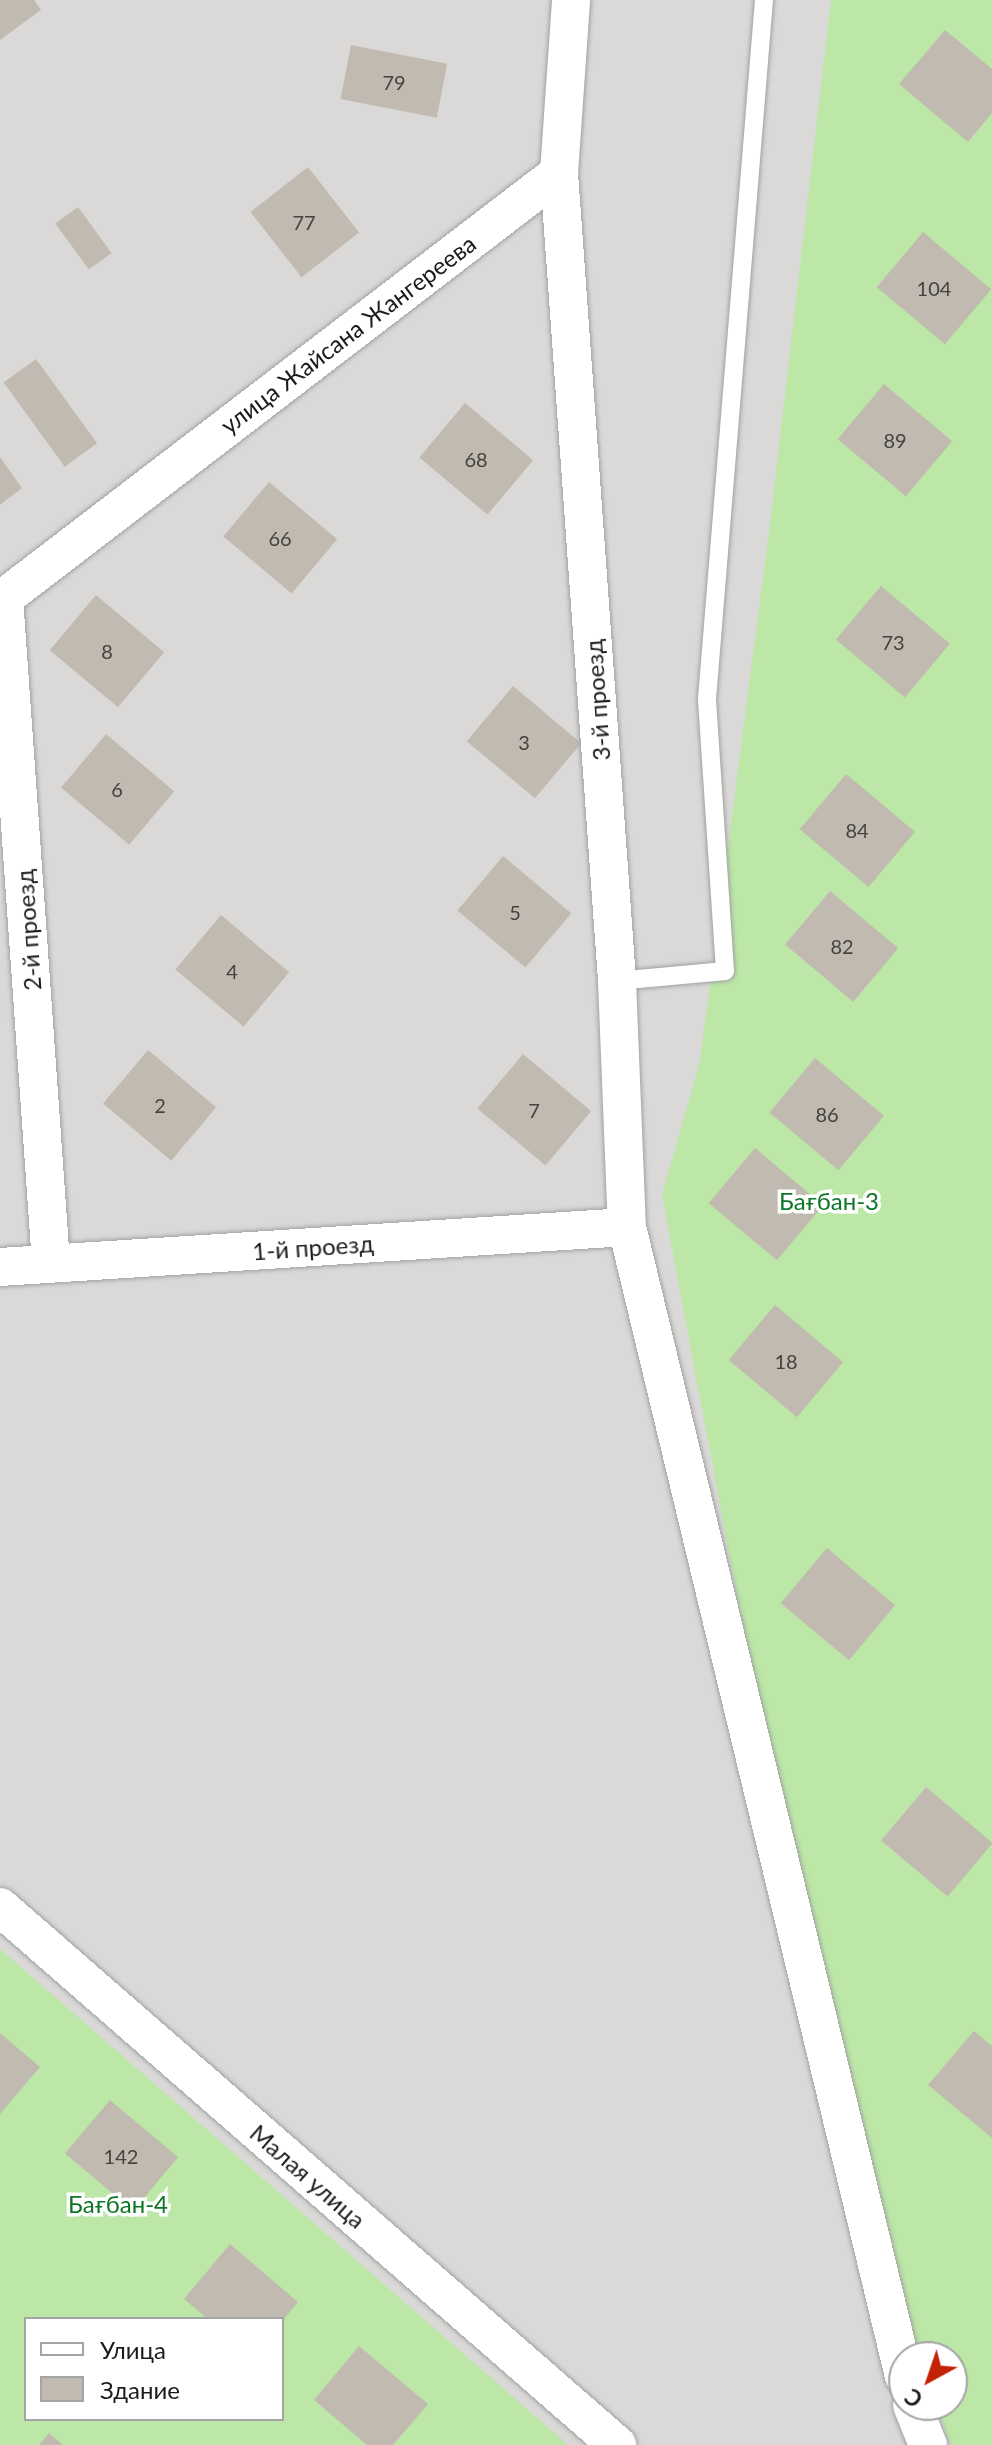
<!DOCTYPE html>
<meta charset="utf-8">
<style>
body{margin:0}
#map{position:relative;width:992px;height:2445px;overflow:hidden;background:#edebe1;font-family:Lato,sans-serif}
div>[style]{position:absolute}
[style*='--x']{left:calc(var(--x)*1px);top:calc(var(--y)*1px);width:calc(var(--w)*1px);rotate:calc(var(--a)*1deg)}
.residential>*{inset:0;background:#dad9d8}
.grass>*{inset:0;background:#bce7a7}
.building>*{inset:0;background:#c1bab1;transform-origin:0 0}
.roads{filter:drop-shadow(0 0 2px #a2a2a2) drop-shadow(0 0 2px #a2a2a2)}
.lane>*{height:18px;margin:-9px;padding:0 9px;transform-origin:9px;border-radius:9px;background:#fff}
.street>*{height:38px;margin:-19px;padding:0 19px;transform-origin:19px;border-radius:19px;background:#fff}
span{translate:-50% -50%;white-space:nowrap;text-align:center;line-height:1.15;-webkit-text-stroke:7px #fff;paint-order:stroke}
.number-label{font-size:20px;color:#444340}
.number-label span{-webkit-text-stroke-width:0}
.street-label{font-size:24px;color:#1b1b1b}
.park-label{font-size:24px;color:#0d7627}
.legend{position:absolute;left:24px;top:2317px;width:260px;height:104px;box-sizing:border-box;background:#fff;border:2px solid #a4a4a4;margin:0;padding:10px 14px;list-style:none;font-size:24px;color:#1b1b1b}
.legend li{display:flex;align-items:center;gap:16px;height:40px}
.legend b{width:40px;border:2px solid #a4a4a4}
.north{position:absolute;left:888px;top:2341px;width:80px;height:80px;box-sizing:border-box;background:#fff;border:2px solid #a4a4a4;border-radius:50%;rotate:220deg;font-size:22px;font-weight:700;line-height:32px;text-align:center;color:#1b1b1b}
.north::after{content:'';display:block;margin:auto;width:28px;height:36px;background:#c32304;clip-path:polygon(50% 0,100% 100%,50% 72%,0 100%)}
</style>
<div id="map">
<div class="residential">
<div style="clip-path:polygon(evenodd,0 0,992px 0,992px 2445px,0 2445px,0 0,26px 2319px,282px 2319px,282px 2419px,26px 2419px,26px 2319px,0 0,904px 2357px,952px 2357px,952px 2405px,904px 2405px,904px 2357px)"></div>
</div>
<div class="grass">
<div style="clip-path:polygon(831px 0,992px 0,992px 2445px,951px 2445px,935px 2405px,952px 2405px,952px 2357px,916px 2357px,847px 2183px,662px 1195px,700px 1061px,769px 532px)"></div>
<div style="clip-path:polygon(evenodd,0 1949px,568px 2445px,0 2445px,0 1949px,26px 2319px,282px 2319px,282px 2419px,26px 2419px,26px 2319px)"></div>
</div>
<div class="building">
<div style="clip-path:polygon(0 0,34px 0,41px 10px,0 40px)"></div>
<div style="clip-path:polygon(945px 30px,992px 69px,992px 113px,968px 142px,899px 84px)"></div>
<div style="left:351px;top:45px;width:98px;height:55px;rotate:11deg"></div>
<div style="left:308px;top:167px;width:83px;height:73px;rotate:52deg"></div>
<div style="left:78px;top:207px;width:57px;height:28px;rotate:54deg"></div>
<div style="left:923px;top:232px;width:89px;height:72px;rotate:40deg"></div>
<div style="left:36px;top:359px;width:104px;height:40px;rotate:54deg"></div>
<div style="left:884px;top:384px;width:89px;height:72px;rotate:40deg"></div>
<div style="left:465px;top:403px;width:89px;height:71px;rotate:40deg"></div>
<div style="clip-path:polygon(0 457px,22px 488px,0 505px)"></div>
<div style="left:269px;top:482px;width:89px;height:71px;rotate:40deg"></div>
<div style="left:881px;top:586px;width:90px;height:70px;rotate:40deg"></div>
<div style="left:96px;top:595px;width:89px;height:72px;rotate:40deg"></div>
<div style="left:513px;top:686px;width:89px;height:72px;rotate:40deg"></div>
<div style="left:106px;top:734px;width:89px;height:70px;rotate:40deg"></div>
<div style="left:846px;top:774px;width:90px;height:72px;rotate:40deg"></div>
<div style="left:503px;top:856px;width:89px;height:71px;rotate:40deg"></div>
<div style="left:830px;top:891px;width:89px;height:70px;rotate:40deg"></div>
<div style="left:221px;top:915px;width:89px;height:71px;rotate:40deg"></div>
<div style="left:148px;top:1050px;width:89px;height:70px;rotate:40deg"></div>
<div style="left:523px;top:1054px;width:89px;height:71px;rotate:40deg"></div>
<div style="left:815px;top:1058px;width:90px;height:71px;rotate:40deg"></div>
<div style="left:755px;top:1148px;width:89px;height:72px;rotate:40deg"></div>
<div style="left:775px;top:1305px;width:89px;height:72px;rotate:40deg"></div>
<div style="left:827px;top:1548px;width:89px;height:72px;rotate:40deg"></div>
<div style="left:926px;top:1787px;width:87px;height:70px;rotate:40deg"></div>
<div style="clip-path:polygon(974px 2031px,992px 2046px,992px 2138px,928px 2085px)"></div>
<div style="clip-path:polygon(0 2033px,40px 2067px,0 2114px)"></div>
<div style="left:110px;top:2100px;width:89px;height:70px;rotate:40deg"></div>
<div style="clip-path:polygon(230px 2244px,298px 2302px,284px 2319px,208px 2319px,184px 2299px)"></div>
<div style="clip-path:polygon(359px 2346px,428px 2404px,393px 2445px,367px 2445px,314px 2400px)"></div>
<div style="clip-path:polygon(49px 2433px,63px 2445px,39px 2445px)"></div>
</div>
<div class="roads">
<div class="lane">
<div style="--x:617;--y:981;--w:108;--a:-5.3"></div>
<div style="--x:725;--y:971;--w:273;--a:-93.8"></div>
<div style="--x:707;--y:699;--w:701;--a:-85.34"></div>
</div>
<div class="street">
<div style="--x:559;--y:173;--w:810;--a:85.89"></div>
<div style="--x:617;--y:981;--w:246;--a:87.7"></div>
<div style="--x:627;--y:1227;--w:1182;--a:76.45"></div>
<div style="--x:4;--y:598;--w:667;--a:85.96"></div>
<div style="--x:0;--y:601;--w:704;--a:-37.44"></div>
<div style="--x:559;--y:173;--w:173;--a:-86"></div>
<div style="--x:0;--y:1267;--w:628;--a:-3.65"></div>
<div style="--x:0;--y:1907;--w:819;--a:41.09"></div>
<div style="--x:912;--y:2405;--w:43;--a:68.2"></div>
</div>
</div>
<div class="number-label">
<span style="left:394px;top:82px">79</span>
<span style="left:304px;top:222px">77</span>
<span style="left:934px;top:288px">104</span>
<span style="left:895px;top:440px">89</span>
<span style="left:476px;top:459px">68</span>
<span style="left:280px;top:538px">66</span>
<span style="left:893px;top:642px">73</span>
<span style="left:107px;top:651px">8</span>
<span style="left:524px;top:742px">3</span>
<span style="left:117px;top:789px">6</span>
<span style="left:857px;top:830px">84</span>
<span style="left:515px;top:912px">5</span>
<span style="left:842px;top:946px">82</span>
<span style="left:232px;top:971px">4</span>
<span style="left:160px;top:1105px">2</span>
<span style="left:534px;top:1110px">7</span>
<span style="left:827px;top:1114px">86</span>
<span style="left:786px;top:1361px">18</span>
<span style="left:121px;top:2156px">142</span>
</div>
<div class="street-label">
<span style="left:348px;top:334px;rotate:-37deg">улица Жайсана Жангереева</span>
<span style="left:597px;top:700px;rotate:-94deg">3-й проезд</span>
<span style="left:28px;top:930px;rotate:-94deg">2-й проезд</span>
<span style="left:313px;top:1247px;rotate:-4deg">1-й проезд</span>
<span style="left:308px;top:2176px;rotate:41deg">Малая улица</span>
</div>
<div class="park-label">
<span style="left:829px;top:1201px">Бағбан-3</span>
<span style="left:118px;top:2204px">Бағбан-4</span>
</div>
<ul class="legend">
<li><b style="height:10px;background:#fff"></b>Улица</li>
<li><b style="height:22px;background:#c1bab1"></b>Здание</li>
</ul>
<div class="north">С</div>
</div>
